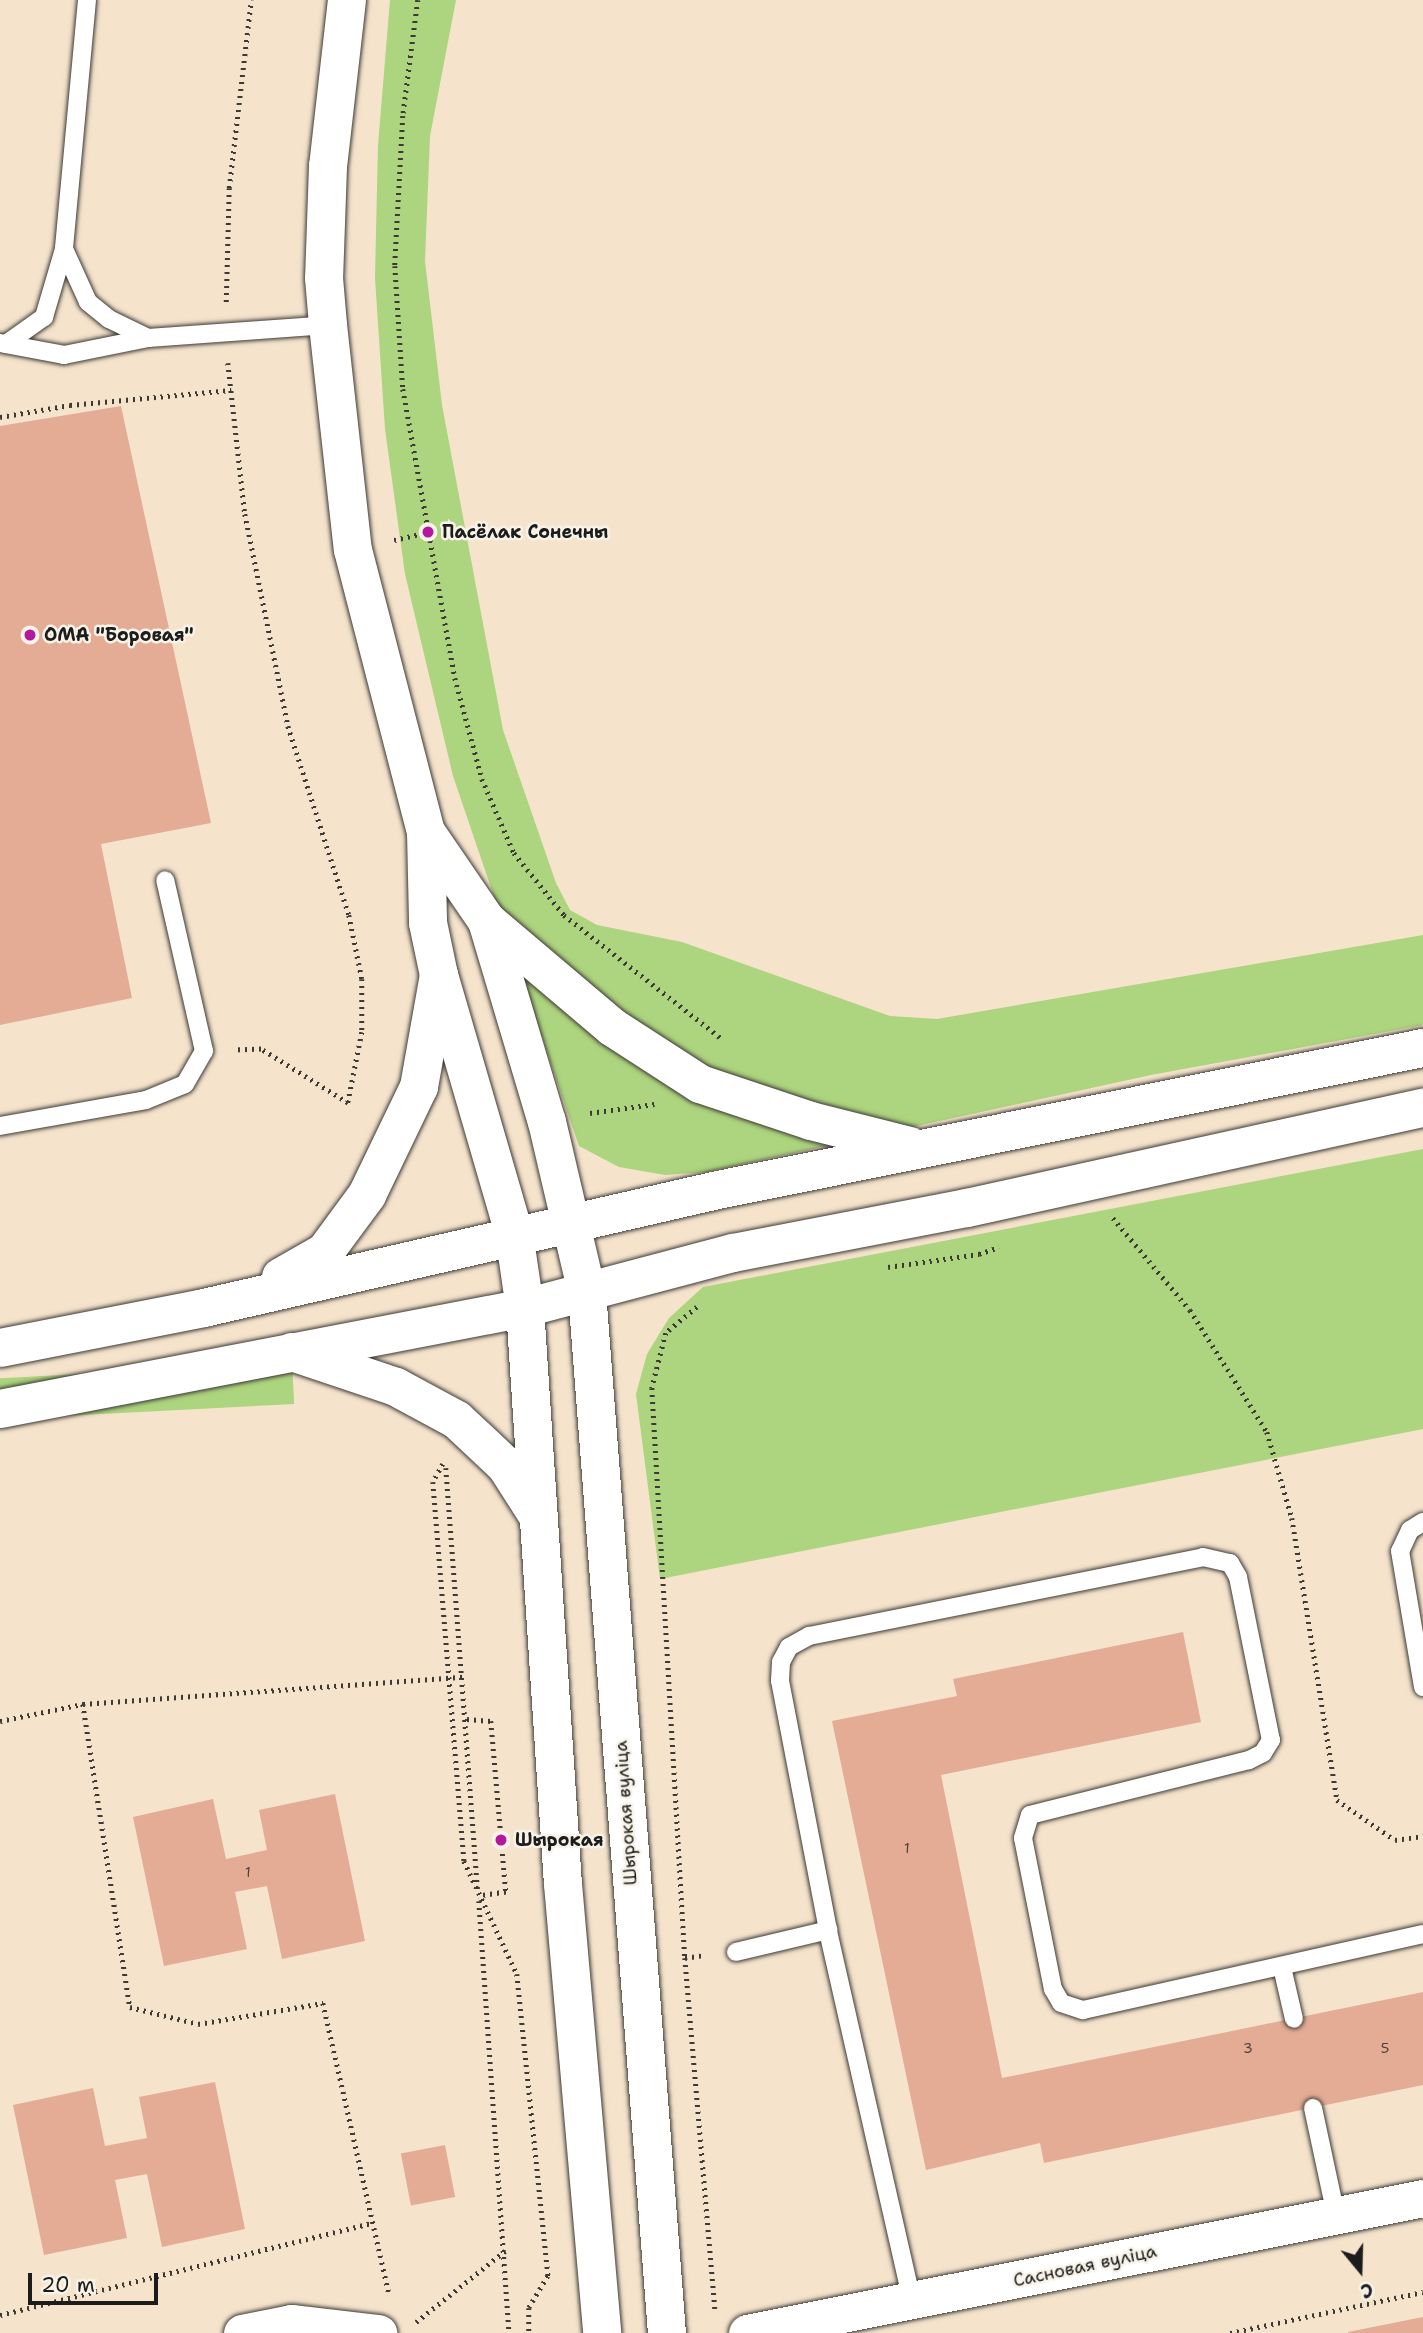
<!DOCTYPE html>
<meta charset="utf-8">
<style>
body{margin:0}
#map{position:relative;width:1423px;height:2333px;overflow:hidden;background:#f5e3cc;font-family:"Shantell Sans",sans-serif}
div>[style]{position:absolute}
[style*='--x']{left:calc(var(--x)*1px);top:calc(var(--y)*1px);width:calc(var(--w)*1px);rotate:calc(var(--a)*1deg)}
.green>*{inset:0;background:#add47e;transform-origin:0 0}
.building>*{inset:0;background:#e4ac94;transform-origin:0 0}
.path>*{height:4.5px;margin-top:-2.25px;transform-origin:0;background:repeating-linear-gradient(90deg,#3d3a36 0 2px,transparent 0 7px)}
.roads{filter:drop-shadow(0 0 2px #3d3a36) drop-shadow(0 0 2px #3d3a36)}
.lane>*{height:18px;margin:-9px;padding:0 9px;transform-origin:9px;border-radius:9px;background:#fff}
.street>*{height:37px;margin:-18.5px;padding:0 18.5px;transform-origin:18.5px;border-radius:18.5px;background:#fff}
.secondary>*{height:38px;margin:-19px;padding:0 19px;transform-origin:19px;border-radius:19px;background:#fff}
.primary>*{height:38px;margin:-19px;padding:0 19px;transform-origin:19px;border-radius:19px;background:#fff}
.dots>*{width:19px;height:19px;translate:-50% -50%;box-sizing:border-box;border:4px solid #f7f3e8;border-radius:50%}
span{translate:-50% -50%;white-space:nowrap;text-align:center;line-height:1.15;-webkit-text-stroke:5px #f7f3e8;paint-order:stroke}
.number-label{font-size:14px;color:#4e403a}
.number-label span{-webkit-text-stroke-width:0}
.poi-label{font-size:18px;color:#1c1c1c;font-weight:700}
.left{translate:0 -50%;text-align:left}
.street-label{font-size:18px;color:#1c1c1c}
.north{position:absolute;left:1325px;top:2235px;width:70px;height:70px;-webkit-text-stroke:5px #f7f3e8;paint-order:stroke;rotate:161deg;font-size:19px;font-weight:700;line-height:28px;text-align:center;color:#1c1c1c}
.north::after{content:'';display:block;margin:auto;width:24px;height:32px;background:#1c1c1c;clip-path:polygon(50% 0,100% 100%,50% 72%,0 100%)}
.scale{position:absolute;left:28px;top:2273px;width:130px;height:32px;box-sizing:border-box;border:4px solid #1c1c1c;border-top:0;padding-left:9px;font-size:21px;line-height:24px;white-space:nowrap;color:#1c1c1c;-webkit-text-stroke:5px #f7f3e8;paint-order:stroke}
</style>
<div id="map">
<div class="green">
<div style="clip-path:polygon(390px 0,456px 0,430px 136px,425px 261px,442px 405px,503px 730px,556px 883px,570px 910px,597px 925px,682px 942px,890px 1016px,937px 1019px,1423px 935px,1423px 1025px,1151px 1075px,706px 1172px,665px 1175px,619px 1167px,579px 1146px,453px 776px,405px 574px,385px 429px,375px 278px,378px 145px)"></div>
<div style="clip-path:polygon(1423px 1149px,1423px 1429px,660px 1579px,636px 1394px,647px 1354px,669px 1318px,703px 1287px)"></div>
<div style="left:292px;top:1363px;width:41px;height:298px;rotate:87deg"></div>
</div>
<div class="building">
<div style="clip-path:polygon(121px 406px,211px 823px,101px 844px,132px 998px,0 1025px,0 426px)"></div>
<div style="clip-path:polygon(1183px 1632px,1201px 1722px,941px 1775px,1002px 2078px,1423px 1992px,1423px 2085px,1044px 2163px,1040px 2143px,926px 2170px,832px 1721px,957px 1696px,953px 1679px)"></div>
<div style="clip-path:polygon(335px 1794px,365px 1941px,282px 1959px,267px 1886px,235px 1892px,247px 1949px,164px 1966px,133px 1817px,213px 1799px,226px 1859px,267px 1850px,259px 1810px)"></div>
<div style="clip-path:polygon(215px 2082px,245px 2229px,162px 2247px,147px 2174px,115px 2180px,127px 2238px,44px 2255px,13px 2105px,93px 2088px,105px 2146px,147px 2138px,139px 2097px)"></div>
<div style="left:445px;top:2145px;width:53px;height:45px;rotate:79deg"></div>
<div style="clip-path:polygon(1423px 2317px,1423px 2333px,1348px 2333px,1348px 2332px)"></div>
</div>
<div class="path">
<div style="--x:418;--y:0;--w:117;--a:97.4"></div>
<div style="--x:403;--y:116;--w:150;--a:93.1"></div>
<div style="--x:395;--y:266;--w:123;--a:86.3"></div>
<div style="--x:403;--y:389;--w:294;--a:79.8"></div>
<div style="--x:455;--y:678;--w:105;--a:75"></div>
<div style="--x:482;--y:779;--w:81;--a:66.6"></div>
<div style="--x:514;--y:853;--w:80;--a:51.1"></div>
<div style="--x:564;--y:915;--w:199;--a:38.1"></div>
<div style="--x:226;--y:302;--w:114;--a:-88.5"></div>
<div style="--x:229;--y:188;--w:189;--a:-83.3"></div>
<div style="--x:228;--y:363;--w:152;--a:83.6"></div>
<div style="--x:245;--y:514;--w:216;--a:78.5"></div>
<div style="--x:288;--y:726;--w:199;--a:72.1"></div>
<div style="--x:349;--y:915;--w:65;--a:78.5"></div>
<div style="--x:362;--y:979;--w:53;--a:90"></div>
<div style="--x:362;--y:1032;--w:72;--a:101.2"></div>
<div style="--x:348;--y:1103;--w:102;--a:-148.2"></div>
<div style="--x:261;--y:1049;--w:28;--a:178"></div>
<div style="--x:0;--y:417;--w:71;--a:-9.7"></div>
<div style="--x:70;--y:405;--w:162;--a:-5.3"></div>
<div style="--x:394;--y:540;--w:35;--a:-13"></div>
<div style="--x:590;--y:1113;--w:65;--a:-8"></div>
<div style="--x:1113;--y:1218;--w:120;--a:50.1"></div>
<div style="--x:1190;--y:1310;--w:144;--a:57.7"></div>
<div style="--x:1267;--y:1432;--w:90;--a:73.8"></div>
<div style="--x:1292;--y:1518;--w:286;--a:80.9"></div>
<div style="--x:1337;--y:1800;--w:70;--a:34.6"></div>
<div style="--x:1395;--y:1840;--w:28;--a:-8"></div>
<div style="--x:888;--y:1267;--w:92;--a:-8.1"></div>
<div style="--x:979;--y:1254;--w:21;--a:-19"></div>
<div style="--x:697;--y:1307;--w:40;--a:140"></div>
<div style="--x:666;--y:1333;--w:57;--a:104.3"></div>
<div style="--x:652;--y:1388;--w:571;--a:86.69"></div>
<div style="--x:685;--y:1958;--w:352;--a:85.1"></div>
<div style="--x:443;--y:1464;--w:21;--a:119"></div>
<div style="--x:433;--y:1482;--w:380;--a:85.3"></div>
<div style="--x:464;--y:1861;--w:125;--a:64.9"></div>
<div style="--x:517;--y:1974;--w:304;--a:84.1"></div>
<div style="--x:548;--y:2276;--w:37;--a:121"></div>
<div style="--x:529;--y:2308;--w:25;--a:90"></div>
<div style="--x:446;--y:1468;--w:425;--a:85.7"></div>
<div style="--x:83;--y:1704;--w:307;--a:81.2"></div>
<div style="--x:130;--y:2007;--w:70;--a:14"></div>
<div style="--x:198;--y:2024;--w:127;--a:-9.5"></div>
<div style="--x:323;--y:2003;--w:297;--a:77.2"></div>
<div style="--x:467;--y:1719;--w:24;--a:5"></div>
<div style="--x:491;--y:1721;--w:172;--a:85"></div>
<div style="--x:506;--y:1892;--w:28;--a:172"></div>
<div style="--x:0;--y:1721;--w:85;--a:-11.6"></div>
<div style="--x:83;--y:1704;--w:381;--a:-4.1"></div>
<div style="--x:501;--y:1840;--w:17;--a:-3"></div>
<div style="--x:479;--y:1901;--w:433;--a:86"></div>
<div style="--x:685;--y:1958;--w:20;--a:-9"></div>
<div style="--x:0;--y:2315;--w:384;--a:-13.9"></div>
<div style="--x:416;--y:2322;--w:114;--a:-38.6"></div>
<div style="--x:1230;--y:2333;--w:197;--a:-12"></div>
</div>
<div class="roads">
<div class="lane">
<div style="--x:87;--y:0;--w:250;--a:95.3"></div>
<div style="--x:64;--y:249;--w:58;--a:65.6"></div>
<div style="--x:88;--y:302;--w:27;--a:39"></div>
<div style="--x:109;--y:319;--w:43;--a:26"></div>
<div style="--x:0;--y:343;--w:65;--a:10.6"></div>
<div style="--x:64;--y:355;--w:86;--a:-11.4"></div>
<div style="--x:148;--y:338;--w:180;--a:-4.1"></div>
<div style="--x:6;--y:344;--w:47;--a:-35.4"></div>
<div style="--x:44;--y:317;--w:71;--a:-73.6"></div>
<div style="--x:0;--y:1126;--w:148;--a:-10.1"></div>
<div style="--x:146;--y:1100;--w:42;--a:-22.3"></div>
<div style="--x:185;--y:1084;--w:38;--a:-60"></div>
<div style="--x:204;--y:1051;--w:175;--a:-102.8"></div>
<div style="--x:1423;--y:1522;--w:15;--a:148"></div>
<div style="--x:1410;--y:1530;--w:23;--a:115"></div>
<div style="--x:1400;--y:1551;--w:138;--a:80.4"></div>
<div style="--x:736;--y:1952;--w:95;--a:-13.4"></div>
<div style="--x:1282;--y:1967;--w:53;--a:77"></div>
<div style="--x:1313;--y:2108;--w:109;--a:77.9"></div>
<div style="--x:912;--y:2301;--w:380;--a:-102.8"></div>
<div style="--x:828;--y:1930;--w:254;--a:-100.9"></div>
<div style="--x:780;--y:1681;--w:19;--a:-87"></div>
<div style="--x:781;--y:1662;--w:17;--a:-62"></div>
<div style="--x:789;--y:1647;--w:23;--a:-29"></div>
<div style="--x:809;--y:1636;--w:402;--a:-11.3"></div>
<div style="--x:1203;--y:1557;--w:28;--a:13"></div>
<div style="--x:1230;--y:1563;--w:16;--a:60"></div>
<div style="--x:1238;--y:1577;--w:166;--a:78.6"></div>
<div style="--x:1271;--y:1740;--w:15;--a:122"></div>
<div style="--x:1263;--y:1753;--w:16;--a:153"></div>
<div style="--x:1249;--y:1760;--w:226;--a:165.9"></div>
<div style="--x:1030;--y:1815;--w:24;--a:107"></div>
<div style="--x:1023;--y:1838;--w:154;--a:78.8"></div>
<div style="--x:1053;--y:1989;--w:16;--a:60"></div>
<div style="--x:1061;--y:2003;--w:23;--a:18"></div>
<div style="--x:1083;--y:2010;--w:348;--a:-12.6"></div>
</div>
<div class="street">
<div style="--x:242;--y:2333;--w:50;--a:-11.5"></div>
<div style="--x:291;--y:2323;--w:88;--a:6.6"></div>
<div style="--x:747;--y:2333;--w:689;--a:-11.29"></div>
</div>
<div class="secondary">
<div style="--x:347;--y:0;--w:167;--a:96.5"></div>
<div style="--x:328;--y:166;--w:112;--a:92"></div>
<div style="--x:324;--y:278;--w:47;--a:85.1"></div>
<div style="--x:328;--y:325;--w:226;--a:83.7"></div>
<div style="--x:353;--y:550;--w:291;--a:75.5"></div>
<div style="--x:426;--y:832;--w:91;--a:88.7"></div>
<div style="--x:428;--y:923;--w:53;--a:78.1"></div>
<div style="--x:439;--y:975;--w:269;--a:73.8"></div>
<div style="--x:514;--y:1233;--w:76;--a:81.7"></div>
<div style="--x:525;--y:1308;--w:577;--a:86.23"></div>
<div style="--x:563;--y:1884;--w:451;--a:85"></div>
<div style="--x:426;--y:832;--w:108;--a:55.6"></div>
<div style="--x:487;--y:921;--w:210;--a:73.4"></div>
<div style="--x:547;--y:1122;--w:175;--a:76.8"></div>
<div style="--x:587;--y:1292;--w:1044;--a:85.61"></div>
</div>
<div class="primary">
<div style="--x:487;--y:921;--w:164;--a:40.3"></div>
<div style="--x:612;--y:1027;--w:105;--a:32.9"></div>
<div style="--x:700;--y:1084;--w:117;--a:18.4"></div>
<div style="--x:811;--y:1121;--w:102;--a:14.2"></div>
<div style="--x:281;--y:1277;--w:51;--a:-29.6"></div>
<div style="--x:325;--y:1252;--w:71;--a:-53.6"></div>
<div style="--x:367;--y:1195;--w:120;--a:-64.3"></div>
<div style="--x:419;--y:1087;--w:114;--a:-79.9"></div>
<div style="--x:0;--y:1348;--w:208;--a:-11.1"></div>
<div style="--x:204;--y:1308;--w:527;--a:-12.93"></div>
<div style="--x:718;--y:1190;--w:719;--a:-11.39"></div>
<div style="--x:292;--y:1352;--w:110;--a:18.6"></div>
<div style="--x:396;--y:1387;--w:69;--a:28.4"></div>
<div style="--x:457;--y:1420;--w:67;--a:43.2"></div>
<div style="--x:506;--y:1466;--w:59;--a:57.4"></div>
<div style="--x:0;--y:1409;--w:535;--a:-10.89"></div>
<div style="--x:525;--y:1308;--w:215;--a:-14.8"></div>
<div style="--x:733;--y:1253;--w:238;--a:-10.9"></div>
<div style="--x:967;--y:1208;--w:467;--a:-12.4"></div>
</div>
</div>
<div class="dots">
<div style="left:428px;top:532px;background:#b5179e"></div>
<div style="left:30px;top:635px;background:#b5179e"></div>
<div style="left:501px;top:1840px;background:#b5179e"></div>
</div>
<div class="number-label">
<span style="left:907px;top:1848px">1</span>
<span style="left:248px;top:1872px">1</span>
<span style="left:1248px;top:2048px">3</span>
<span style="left:1385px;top:2048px">5</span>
</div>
<div class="poi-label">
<span class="left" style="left:442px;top:532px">Пасёлак Сонечны</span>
<span class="left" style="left:44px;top:635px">ОМА "Боровая"</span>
<span class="left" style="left:515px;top:1840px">Шырокая</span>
</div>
<div class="street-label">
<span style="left:626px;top:1813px;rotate:-94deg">Шырокая вуліца</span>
<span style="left:1085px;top:2266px;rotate:-12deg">Сасновая вуліца</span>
</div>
<div class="north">С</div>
<div class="scale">20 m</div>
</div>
